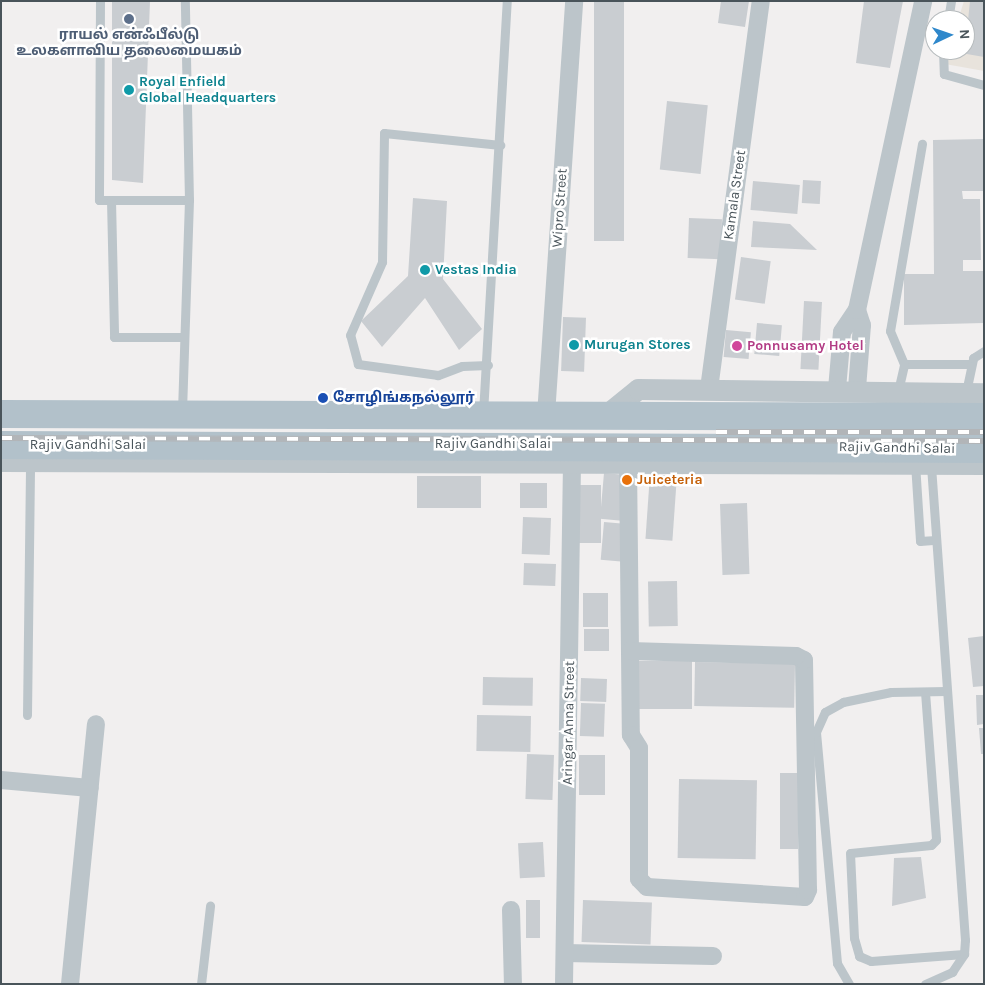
<!DOCTYPE html>
<meta charset="utf-8">
<style>
body{margin:0}
#map{position:relative;width:985px;height:985px;overflow:hidden;background:#f1efef;font-family:Karla,"Noto Sans Tamil",sans-serif}
div>[style]{position:absolute}
[style*='--x']{left:calc(var(--x)*1px);top:calc(var(--y)*1px);width:calc(var(--w)*1px);rotate:calc(var(--a)*1deg)}
.commercial>*{inset:0;background:#e8e3dc}
.building>*{inset:0;background:#c9cdd1;transform-origin:0 0}
.service>*{height:9px;margin:-4.5px;padding:0 4.5px;transform-origin:4.5px;border-radius:4.5px;background:#bcc5ca}
.minor>*{height:18px;margin:-9px;padding:0 9px;transform-origin:9px;border-radius:9px;background:#bcc5ca}
.tertiary>*{height:21px;margin:-10.5px;padding:0 10.5px;transform-origin:10.5px;border-radius:10.5px;background:#bcc5ca}
.primary>*{height:28px;margin:-14px;padding:0 14px;transform-origin:14px;border-radius:14px;background:#b2c1ca}
.rail>*{height:5.5px;margin-top:-2.75px;transform-origin:0;background:repeating-linear-gradient(90deg,#fff 0 11px,#b2b5b8 0 22px);box-sizing:border-box;border-block:1px solid #b2b5b8}
.dots>*{width:14px;height:14px;translate:-50% -50%;box-sizing:border-box;border:2px solid #fff;border-radius:50%}
span{translate:-50% -50%;white-space:nowrap;text-align:center;line-height:1.15;-webkit-text-stroke:5px #fff;paint-order:stroke}
.service-label{font-size:14px;color:#4e5e75;font-weight:700}
.culture-label{font-size:14px;color:#0d838f;font-weight:700}
.left{translate:0 -50%;text-align:left}
.street-label{font-size:14px;color:#49545a}
.hotel-label{font-size:14px;color:#b23c85;font-weight:700}
.transit-label{font-size:14px;color:#164399;font-weight:700}
.food-label{font-size:14px;color:#c56008;font-weight:700}
.frame{position:absolute;inset:0;border:2px solid #49545a;pointer-events:none}
.north{position:absolute;left:925px;top:10px;width:50px;height:50px;box-sizing:border-box;background:#fff;border:1px solid #b6bbbd;border-radius:50%;rotate:87deg;font-size:14px;font-weight:700;line-height:20px;text-align:center;color:#49545a}
.north::after{content:'';display:block;margin:auto;width:18px;height:22px;background:#2f88cb;clip-path:polygon(50% 0,100% 100%,50% 72%,0 100%)}
</style>
<div id="map">
<div class="commercial">
<div style="clip-path:polygon(964px 1px,984px 1px,984px 71px,945px 64px,949px 50px,965px 50px,965px 20px,958px 20px)"></div>
</div>
<div class="building">
<div style="clip-path:polygon(112px 1px,150px 1px,143px 183px,112px 180px)"></div>
<div style="left:594px;top:1px;width:30px;height:240px"></div>
<div style="clip-path:polygon(721px 1px,749px 1px,745px 27px,718px 23px)"></div>
<div style="clip-path:polygon(864px 1px,903px 1px,890px 68px,856px 63px)"></div>
<div style="clip-path:polygon(970px 1px,984px 1px,984px 57px,961px 53px,965px 50px)"></div>
<div style="left:667px;top:101px;width:41px;height:69px;rotate:6deg"></div>
<div style="clip-path:polygon(984px 139px,984px 191px,962px 191px,963px 199px,980px 199px,981px 260px,963px 260px,963px 271px,984px 271px,984px 323px,904px 325px,904px 274px,934px 274px,933px 140px)"></div>
<div style="left:803px;top:180px;width:18px;height:23px;rotate:3deg"></div>
<div style="left:753px;top:181px;width:47px;height:29px;rotate:5deg"></div>
<div style="clip-path:polygon(413px 198px,447px 201px,443px 279px,482px 329px,459px 350px,425px 298px,382px 347px,361px 321px,408px 276px)"></div>
<div style="left:689px;top:218px;width:33px;height:40px;rotate:2deg"></div>
<div style="clip-path:polygon(753px 221px,790px 224px,817px 250px,751px 247px)"></div>
<div style="left:741px;top:257px;width:30px;height:43px;rotate:8deg"></div>
<div style="left:804px;top:301px;width:18px;height:68px;rotate:3deg"></div>
<div style="left:563px;top:317px;width:23px;height:54px;rotate:2deg"></div>
<div style="left:757px;top:323px;width:25px;height:31px;rotate:5deg"></div>
<div style="left:726px;top:330px;width:25px;height:27px;rotate:5deg"></div>
<div style="left:604px;top:473px;width:22px;height:46px;rotate:5deg"></div>
<div style="left:650px;top:474px;width:27px;height:65px;rotate:4deg"></div>
<div style="left:417px;top:476px;width:64px;height:32px"></div>
<div style="left:520px;top:483px;width:27px;height:25px"></div>
<div style="left:573px;top:485px;width:28px;height:58px"></div>
<div style="left:747px;top:503px;width:71px;height:27px;rotate:88deg"></div>
<div style="left:523px;top:517px;width:28px;height:37px;rotate:2deg"></div>
<div style="left:604px;top:522px;width:23px;height:38px;rotate:5deg"></div>
<div style="left:524px;top:563px;width:32px;height:22px;rotate:2deg"></div>
<div style="left:677px;top:581px;width:45px;height:29px;rotate:89deg"></div>
<div style="left:583px;top:593px;width:25px;height:34px"></div>
<div style="left:584px;top:629px;width:25px;height:22px"></div>
<div style="clip-path:polygon(984px 636px,984px 686px,973px 687px,968px 638px)"></div>
<div style="left:692px;top:661px;width:48px;height:55px;rotate:90deg"></div>
<div style="left:695px;top:662px;width:100px;height:44px;rotate:1deg"></div>
<div style="left:483px;top:677px;width:50px;height:28px;rotate:1deg"></div>
<div style="left:581px;top:678px;width:26px;height:23px;rotate:2deg"></div>
<div style="clip-path:polygon(976px 695px,984px 695px,984px 724px,977px 725px)"></div>
<div style="left:581px;top:703px;width:24px;height:33px;rotate:2deg"></div>
<div style="left:477px;top:715px;width:54px;height:36px;rotate:1deg"></div>
<div style="clip-path:polygon(979px 728px,984px 728px,984px 754px,981px 754px)"></div>
<div style="left:527px;top:754px;width:27px;height:45px;rotate:2deg"></div>
<div style="left:579px;top:755px;width:26px;height:40px"></div>
<div style="left:780px;top:773px;width:18px;height:76px"></div>
<div style="left:679px;top:779px;width:78px;height:79px;rotate:1deg"></div>
<div style="left:543px;top:842px;width:35px;height:25px;rotate:87deg"></div>
<div style="clip-path:polygon(921px 857px,926px 898px,892px 906px,894px 858px)"></div>
<div style="left:526px;top:900px;width:14px;height:38px"></div>
<div style="left:583px;top:900px;width:69px;height:42px;rotate:2deg"></div>
</div>
<div class="service">
<div style="--x:100;--y:1;--w:199;--a:90.3"></div>
<div style="--x:99;--y:200;--w:90;--a:0"></div>
<div style="--x:948;--y:20;--w:19;--a:-81"></div>
<div style="--x:943;--y:50;--w:24;--a:88"></div>
<div style="--x:944;--y:74;--w:41;--a:15.4"></div>
<div style="--x:111;--y:200;--w:137;--a:88.7"></div>
<div style="--x:114;--y:337;--w:70;--a:0"></div>
<div style="--x:904;--y:364;--w:66;--a:0"></div>
<div style="--x:488;--y:365;--w:26;--a:178"></div>
<div style="--x:462;--y:366;--w:26;--a:159"></div>
<div style="--x:438;--y:375;--w:81;--a:-172.2"></div>
<div style="--x:358;--y:364;--w:30;--a:-105"></div>
<div style="--x:350;--y:335;--w:80;--a:-66.3"></div>
<div style="--x:382;--y:262;--w:129;--a:-89.1"></div>
<div style="--x:384;--y:133;--w:117;--a:5.9"></div>
<div style="--x:898;--y:391;--w:28;--a:-77"></div>
<div style="--x:904;--y:364;--w:36;--a:-113"></div>
<div style="--x:890;--y:331;--w:190;--a:-80.3"></div>
<div style="--x:966;--y:392;--w:35;--a:-78"></div>
<div style="--x:973;--y:358;--w:13;--a:-32"></div>
<div style="--x:182;--y:411;--w:211;--a:-88.1"></div>
<div style="--x:189;--y:200;--w:199;--a:-91.2"></div>
<div style="--x:483;--y:413;--w:413;--a:-86.7"></div>
<div style="--x:915;--y:463;--w:78;--a:86.3"></div>
<div style="--x:920;--y:541;--w:16;--a:-4"></div>
<div style="--x:925;--y:692;--w:148;--a:85.7"></div>
<div style="--x:936;--y:840;--w:7;--a:135"></div>
<div style="--x:931;--y:845;--w:81;--a:174.4"></div>
<div style="--x:850;--y:853;--w:85;--a:87.3"></div>
<div style="--x:854;--y:938;--w:19;--a:74"></div>
<div style="--x:859;--y:956;--w:13;--a:23"></div>
<div style="--x:871;--y:961;--w:93;--a:-4.3"></div>
<div style="--x:27;--y:715;--w:255;--a:-89.3"></div>
<div style="--x:201;--y:984;--w:79;--a:-83.4"></div>
<div style="--x:849;--y:984;--w:24;--a:-120"></div>
<div style="--x:837;--y:963;--w:232;--a:-95.2"></div>
<div style="--x:816;--y:732;--w:22;--a:-66"></div>
<div style="--x:825;--y:712;--w:21;--a:-29"></div>
<div style="--x:843;--y:702;--w:49;--a:-11.8"></div>
<div style="--x:891;--y:692;--w:55;--a:-1"></div>
<div style="--x:925;--y:984;--w:30;--a:-24"></div>
<div style="--x:952;--y:972;--w:22;--a:-56"></div>
<div style="--x:964;--y:954;--w:14;--a:-86"></div>
<div style="--x:965;--y:940;--w:477;--a:-94.1"></div>
</div>
<div class="minor">
<div style="--x:857;--y:310;--w:16;--a:72"></div>
<div style="--x:862;--y:325;--w:64;--a:94.5"></div>
<div style="--x:709;--y:389;--w:391;--a:-82.4"></div>
<div style="--x:837;--y:389;--w:57;--a:-85"></div>
<div style="--x:842;--y:332;--w:27;--a:-56"></div>
<div style="--x:857;--y:310;--w:316;--a:-77.9"></div>
<div style="--x:546;--y:415;--w:415;--a:-86.1"></div>
<div style="--x:628;--y:462;--w:273;--a:89.4"></div>
<div style="--x:631;--y:735;--w:15;--a:58"></div>
<div style="--x:639;--y:748;--w:131;--a:90"></div>
<div style="--x:639;--y:879;--w:11;--a:45"></div>
<div style="--x:647;--y:887;--w:158;--a:3.6"></div>
<div style="--x:805;--y:897;--w:8;--a:-67"></div>
<div style="--x:808;--y:890;--w:230;--a:-91"></div>
<div style="--x:804;--y:660;--w:9;--a:-153"></div>
<div style="--x:796;--y:656;--w:166;--a:-178.3"></div>
<div style="--x:1;--y:780;--w:89;--a:5.1"></div>
<div style="--x:511;--y:910;--w:74;--a:88.5"></div>
<div style="--x:565;--y:953;--w:148;--a:1.2"></div>
<div style="--x:70;--y:984;--w:261;--a:-84.3"></div>
<div style="--x:564;--y:984;--w:522;--a:-89.12"></div>
</div>
<div class="tertiary">
<div style="--x:606;--y:415;--w:41;--a:-39.1"></div>
<div style="--x:638;--y:389;--w:346;--a:0.7"></div>
<div style="--x:1;--y:461;--w:983;--a:0.17"></div>
</div>
<div class="primary">
<div style="--x:1;--y:414;--w:983;--a:0.17"></div>
<div style="--x:1;--y:445;--w:983;--a:0.23"></div>
</div>
<div class="rail">
<div style="--x:716;--y:432;--w:268;--a:0"></div>
<div style="--x:1;--y:438;--w:983;--a:0.17"></div>
</div>
<div class="dots">
<div style="left:129px;top:19px;background:#5c6f8a"></div>
<div style="left:129px;top:90px;background:#0f9aa8"></div>
<div style="left:425px;top:270px;background:#0f9aa8"></div>
<div style="left:574px;top:345px;background:#0f9aa8"></div>
<div style="left:737px;top:346px;background:#d1479c"></div>
<div style="left:323px;top:398px;background:#1a4fb4"></div>
<div style="left:627px;top:480px;background:#e8710a"></div>
</div>
<div class="service-label">
<span style="left:129px;top:43px">ராயல் என்ஃபீல்டு<br>உலகளாவிய தலைமையகம்</span>
</div>
<div class="culture-label">
<span class="left" style="left:139px;top:90px">Royal Enfield<br>Global Headquarters</span>
<span class="left" style="left:435px;top:270px">Vestas India</span>
<span class="left" style="left:584px;top:345px">Murugan Stores</span>
</div>
<div class="street-label">
<span style="left:735px;top:195px;rotate:-82deg">Kamala Street</span>
<span style="left:560px;top:208px;rotate:-86deg">Wipro Street</span>
<span style="left:493px;top:444px">Rajiv Gandhi Salai</span>
<span style="left:88px;top:445px">Rajiv Gandhi Salai</span>
<span style="left:897px;top:448px;rotate:1deg">Rajiv Gandhi Salai</span>
<span style="left:569px;top:723px;rotate:-89deg">Aringar Anna Street</span>
</div>
<div class="hotel-label">
<span class="left" style="left:747px;top:346px">Ponnusamy Hotel</span>
</div>
<div class="transit-label">
<span class="left" style="left:333px;top:398px">சோழிங்கநல்லூர்</span>
</div>
<div class="food-label">
<span class="left" style="left:637px;top:480px">Juiceteria</span>
</div>
<div class="frame"></div>
<div class="north">N</div>
</div>
